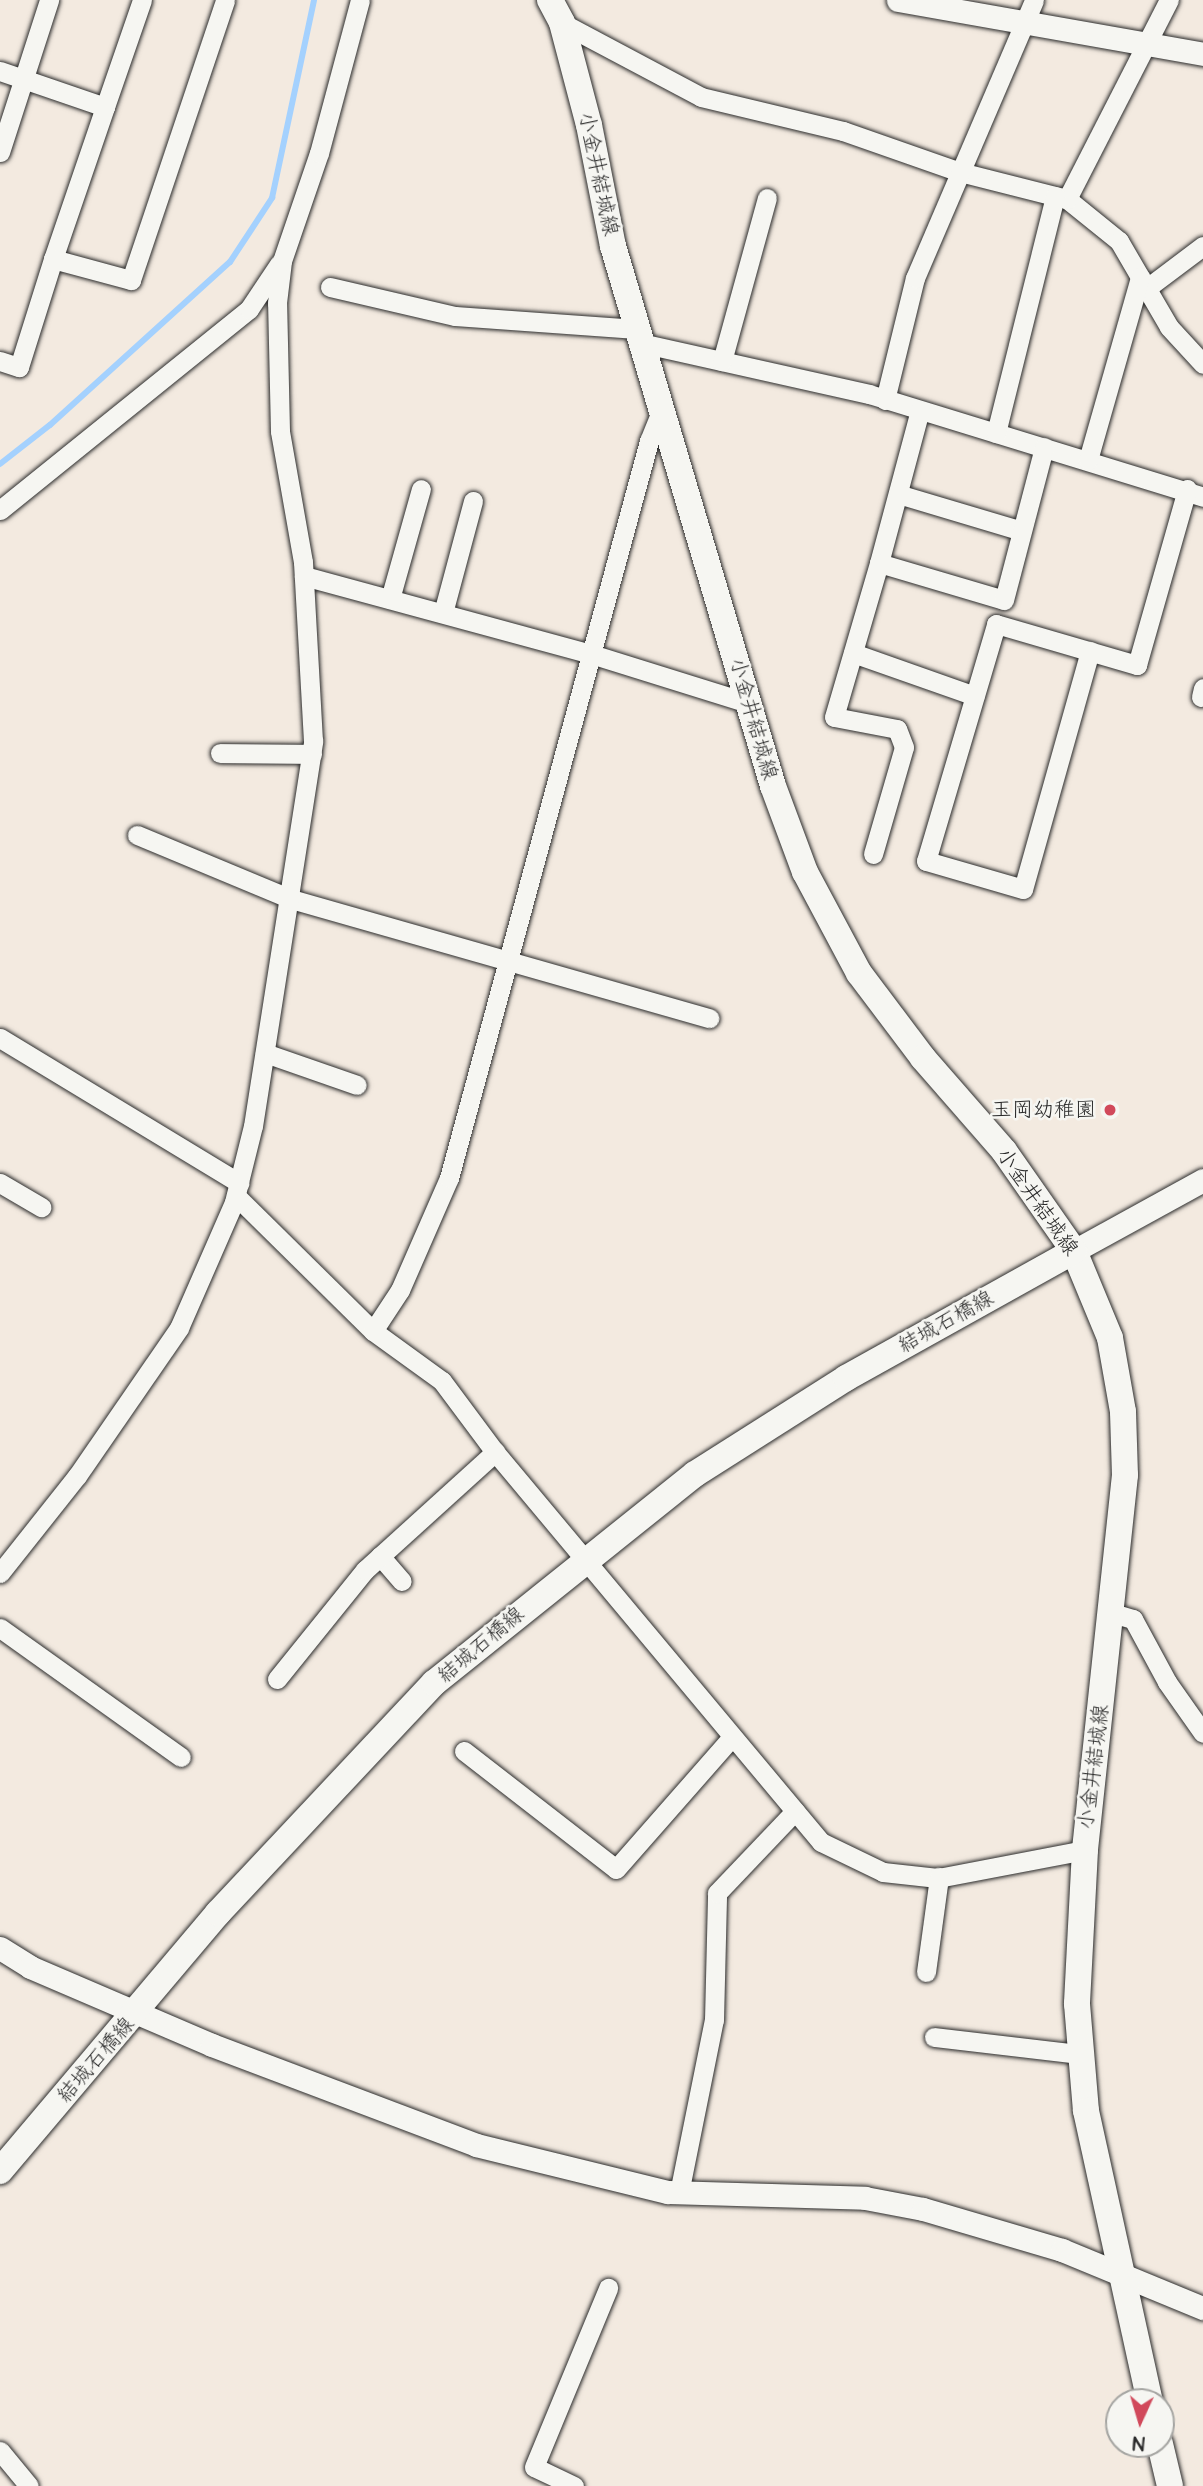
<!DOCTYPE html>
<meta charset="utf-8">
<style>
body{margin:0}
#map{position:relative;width:1203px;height:2486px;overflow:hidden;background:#f3eae0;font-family:"Architects Daughter","Klee One",sans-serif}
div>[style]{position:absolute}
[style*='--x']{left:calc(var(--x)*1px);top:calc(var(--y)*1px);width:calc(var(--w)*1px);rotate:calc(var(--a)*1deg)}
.stream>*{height:6px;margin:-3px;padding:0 3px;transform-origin:3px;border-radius:3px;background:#a4d1fe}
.roads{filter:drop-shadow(0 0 2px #2b2b2b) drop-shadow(0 0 2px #2b2b2b)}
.minor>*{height:19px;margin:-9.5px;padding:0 9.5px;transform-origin:9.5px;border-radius:9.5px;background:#f6f6f2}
.tertiary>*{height:23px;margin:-11.5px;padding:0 11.5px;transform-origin:11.5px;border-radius:11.5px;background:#f6f6f2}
.secondary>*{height:26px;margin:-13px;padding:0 13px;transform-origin:13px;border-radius:13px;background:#f6f6f2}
.dots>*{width:19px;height:19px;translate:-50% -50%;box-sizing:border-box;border:4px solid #f6f6f2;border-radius:50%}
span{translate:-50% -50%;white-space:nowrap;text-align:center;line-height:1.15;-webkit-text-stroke:5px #f6f6f2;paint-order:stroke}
.street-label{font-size:21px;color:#2b2b2b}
.poi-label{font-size:21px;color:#2b2b2b}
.right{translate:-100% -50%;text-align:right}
.north{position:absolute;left:1105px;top:2388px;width:70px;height:70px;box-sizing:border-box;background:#f6f6f2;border:2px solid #a5a5a2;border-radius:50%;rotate:184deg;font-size:19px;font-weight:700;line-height:28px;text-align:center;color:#2b2b2b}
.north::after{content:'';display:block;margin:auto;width:24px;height:32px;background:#d1495b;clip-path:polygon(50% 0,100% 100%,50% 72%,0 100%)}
</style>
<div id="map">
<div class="stream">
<div style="--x:0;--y:464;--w:63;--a:-38"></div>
<div style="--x:50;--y:425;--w:243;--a:-42.2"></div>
<div style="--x:230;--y:262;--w:77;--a:-56.7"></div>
<div style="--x:272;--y:198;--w:202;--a:-78"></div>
</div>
<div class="roads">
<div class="minor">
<div style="--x:562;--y:23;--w:157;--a:28"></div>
<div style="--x:701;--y:97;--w:146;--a:13.5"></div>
<div style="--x:843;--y:131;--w:124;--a:19.3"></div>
<div style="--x:960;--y:172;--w:110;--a:14.2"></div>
<div style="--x:1067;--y:199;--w:67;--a:38.9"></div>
<div style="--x:1119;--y:241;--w:99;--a:59.8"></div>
<div style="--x:1169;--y:327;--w:50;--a:47.4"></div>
<div style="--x:0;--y:71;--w:111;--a:18.9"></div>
<div style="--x:105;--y:107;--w:113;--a:-70.9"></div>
<div style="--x:0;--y:152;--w:160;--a:-72.1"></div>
<div style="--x:1067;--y:199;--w:224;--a:-62.9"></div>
<div style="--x:53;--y:259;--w:161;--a:-71.1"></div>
<div style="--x:330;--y:287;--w:128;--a:13.1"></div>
<div style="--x:455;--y:316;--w:182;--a:4.1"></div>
<div style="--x:1147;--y:288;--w:70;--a:-36.9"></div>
<div style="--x:641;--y:343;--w:234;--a:12.6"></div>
<div style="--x:869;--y:394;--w:350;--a:17.1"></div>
<div style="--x:0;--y:361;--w:20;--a:18"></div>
<div style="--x:19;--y:367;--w:113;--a:-72.5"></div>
<div style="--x:53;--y:259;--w:81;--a:15.1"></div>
<div style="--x:131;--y:280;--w:295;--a:-71.4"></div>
<div style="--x:722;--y:361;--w:169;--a:-74.6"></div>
<div style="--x:885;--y:400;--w:126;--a:-76.2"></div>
<div style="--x:915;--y:278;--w:302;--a:-66.8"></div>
<div style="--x:996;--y:433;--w:244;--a:-76"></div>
<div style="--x:1088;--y:460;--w:190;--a:-74.1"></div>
<div style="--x:898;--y:494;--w:129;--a:16.6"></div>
<div style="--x:0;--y:510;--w:320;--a:-38.9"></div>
<div style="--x:249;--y:309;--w:54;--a:-56.3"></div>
<div style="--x:879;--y:563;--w:158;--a:-75"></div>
<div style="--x:304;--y:576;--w:297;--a:15.2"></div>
<div style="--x:591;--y:654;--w:164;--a:17.3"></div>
<div style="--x:390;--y:599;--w:114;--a:-74.3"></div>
<div style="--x:443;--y:613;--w:116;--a:-75"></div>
<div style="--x:1090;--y:651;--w:247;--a:105.7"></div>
<div style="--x:1023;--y:889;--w:101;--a:-163.9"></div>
<div style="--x:926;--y:861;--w:247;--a:-73.5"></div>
<div style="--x:996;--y:624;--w:147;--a:16.2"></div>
<div style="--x:1137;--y:665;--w:183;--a:-74.1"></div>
<div style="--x:853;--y:653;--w:129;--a:19.4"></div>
<div style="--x:1201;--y:697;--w:9;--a:-77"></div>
<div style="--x:220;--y:753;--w:92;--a:0.6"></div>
<div style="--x:137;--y:835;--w:167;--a:22.6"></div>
<div style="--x:291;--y:899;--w:435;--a:15.9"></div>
<div style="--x:873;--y:854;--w:111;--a:-73.8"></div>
<div style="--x:904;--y:747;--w:19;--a:-111"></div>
<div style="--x:897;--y:729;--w:64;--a:-169.2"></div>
<div style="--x:834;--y:717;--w:160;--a:-73.7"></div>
<div style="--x:879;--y:563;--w:130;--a:16.5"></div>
<div style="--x:1004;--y:600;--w:158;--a:-75.3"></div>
<div style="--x:0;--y:1038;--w:280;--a:31.2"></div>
<div style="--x:265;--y:1053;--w:97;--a:19.2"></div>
<div style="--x:0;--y:1183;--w:48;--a:30.3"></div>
<div style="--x:236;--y:1196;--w:192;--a:44.6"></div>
<div style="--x:373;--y:1331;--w:85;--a:35.9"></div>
<div style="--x:442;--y:1381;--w:89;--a:53.3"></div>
<div style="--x:495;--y:1452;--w:508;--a:50.11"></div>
<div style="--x:821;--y:1842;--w:69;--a:25.8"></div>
<div style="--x:883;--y:1872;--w:55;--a:6.2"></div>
<div style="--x:938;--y:1878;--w:150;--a:-10.8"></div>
<div style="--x:373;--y:1331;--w:49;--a:-56.6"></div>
<div style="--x:400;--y:1290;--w:122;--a:-66.4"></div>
<div style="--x:449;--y:1178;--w:764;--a:-74.82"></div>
<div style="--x:649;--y:441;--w:35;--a:-68"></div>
<div style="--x:380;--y:1556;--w:33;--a:49"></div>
<div style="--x:0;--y:1573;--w:124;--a:-51.6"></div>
<div style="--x:77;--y:1476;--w:180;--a:-55.4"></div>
<div style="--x:179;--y:1328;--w:137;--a:-66.4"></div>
<div style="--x:234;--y:1202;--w:78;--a:-76"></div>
<div style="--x:253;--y:1126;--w:390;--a:-81.1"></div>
<div style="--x:313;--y:741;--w:179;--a:-93.2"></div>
<div style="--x:303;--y:562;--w:133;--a:-100"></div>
<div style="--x:280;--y:431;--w:128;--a:-91.3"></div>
<div style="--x:277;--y:303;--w:42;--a:-83.2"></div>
<div style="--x:282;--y:261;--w:114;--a:-71.1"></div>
<div style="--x:319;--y:153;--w:158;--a:-75"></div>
<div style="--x:1112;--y:1613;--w:22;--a:16"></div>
<div style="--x:1133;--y:1619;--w:72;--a:61.6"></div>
<div style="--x:1167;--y:1682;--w:62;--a:54.8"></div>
<div style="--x:0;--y:1628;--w:222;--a:35.5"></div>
<div style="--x:277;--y:1679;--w:140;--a:-51.1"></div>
<div style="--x:365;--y:1570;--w:176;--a:-42.2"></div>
<div style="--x:464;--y:1751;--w:192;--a:37.8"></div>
<div style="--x:616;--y:1869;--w:174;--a:-48.7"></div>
<div style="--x:926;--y:1972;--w:96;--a:-82.2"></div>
<div style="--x:934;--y:2037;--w:146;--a:6.7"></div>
<div style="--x:679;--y:2193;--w:177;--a:-78.6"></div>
<div style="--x:714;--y:2020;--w:127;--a:-88.6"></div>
<div style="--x:717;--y:1893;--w:113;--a:-46.4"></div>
<div style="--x:0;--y:2451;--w:45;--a:50.4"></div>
<div style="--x:574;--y:2486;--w:44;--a:-154.6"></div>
<div style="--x:534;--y:2467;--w:194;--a:-67.5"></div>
</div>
<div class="tertiary">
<div style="--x:898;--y:0;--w:310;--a:10"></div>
<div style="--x:1074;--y:1251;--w:147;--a:-28.8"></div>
<div style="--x:0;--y:1948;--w:36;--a:32"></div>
<div style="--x:30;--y:1967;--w:198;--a:23.2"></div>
<div style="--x:212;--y:2045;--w:282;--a:20.7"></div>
<div style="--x:476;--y:2145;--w:198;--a:13.8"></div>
<div style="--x:668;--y:2192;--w:197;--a:1.7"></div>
<div style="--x:865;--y:2198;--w:59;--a:10.7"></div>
<div style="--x:923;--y:2209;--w:145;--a:16.4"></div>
<div style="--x:1062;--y:2250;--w:152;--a:22.4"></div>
</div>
<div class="secondary">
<div style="--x:550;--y:0;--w:26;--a:62"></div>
<div style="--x:562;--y:23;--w:106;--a:75.2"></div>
<div style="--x:589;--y:125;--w:123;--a:78.8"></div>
<div style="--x:613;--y:246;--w:563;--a:73.5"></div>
<div style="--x:773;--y:786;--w:92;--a:69.6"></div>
<div style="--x:805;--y:872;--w:115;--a:61.9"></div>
<div style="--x:859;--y:973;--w:106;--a:53"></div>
<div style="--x:923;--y:1058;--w:123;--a:48.9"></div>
<div style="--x:1004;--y:1151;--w:122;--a:55"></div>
<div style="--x:1074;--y:1251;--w:94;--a:67.5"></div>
<div style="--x:1110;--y:1338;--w:75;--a:80"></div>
<div style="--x:1123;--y:1412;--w:63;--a:88.2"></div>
<div style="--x:1125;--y:1475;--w:377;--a:96.1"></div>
<div style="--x:1085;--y:1850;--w:154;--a:93"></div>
<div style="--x:1077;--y:2004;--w:107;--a:85.2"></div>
<div style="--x:1086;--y:2111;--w:298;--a:77.6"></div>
<div style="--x:0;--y:2171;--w:338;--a:-49.8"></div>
<div style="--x:218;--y:1913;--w:316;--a:-46.8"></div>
<div style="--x:434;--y:1683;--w:334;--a:-38.7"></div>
<div style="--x:695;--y:1474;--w:179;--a:-32.4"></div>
<div style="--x:846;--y:1378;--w:261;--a:-29.1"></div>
<div style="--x:1160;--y:2444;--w:43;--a:76.6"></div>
</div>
</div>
<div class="dots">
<div style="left:1110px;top:1110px;background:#d1495b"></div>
</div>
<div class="street-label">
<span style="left:598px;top:174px;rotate:78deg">小金井結城線</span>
<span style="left:753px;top:719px;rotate:74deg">小金井結城線</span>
<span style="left:1037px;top:1202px;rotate:55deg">小金井結城線</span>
<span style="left:946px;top:1322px;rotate:-29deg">結城石橋線</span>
<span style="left:481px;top:1645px;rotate:-40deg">結城石橋線</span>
<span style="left:1094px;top:1767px;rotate:-83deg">小金井結城線</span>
<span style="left:96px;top:2060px;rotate:-49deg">結城石橋線</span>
</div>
<div class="poi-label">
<span class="right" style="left:1096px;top:1110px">玉岡幼稚園</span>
</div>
<div class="north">N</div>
</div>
